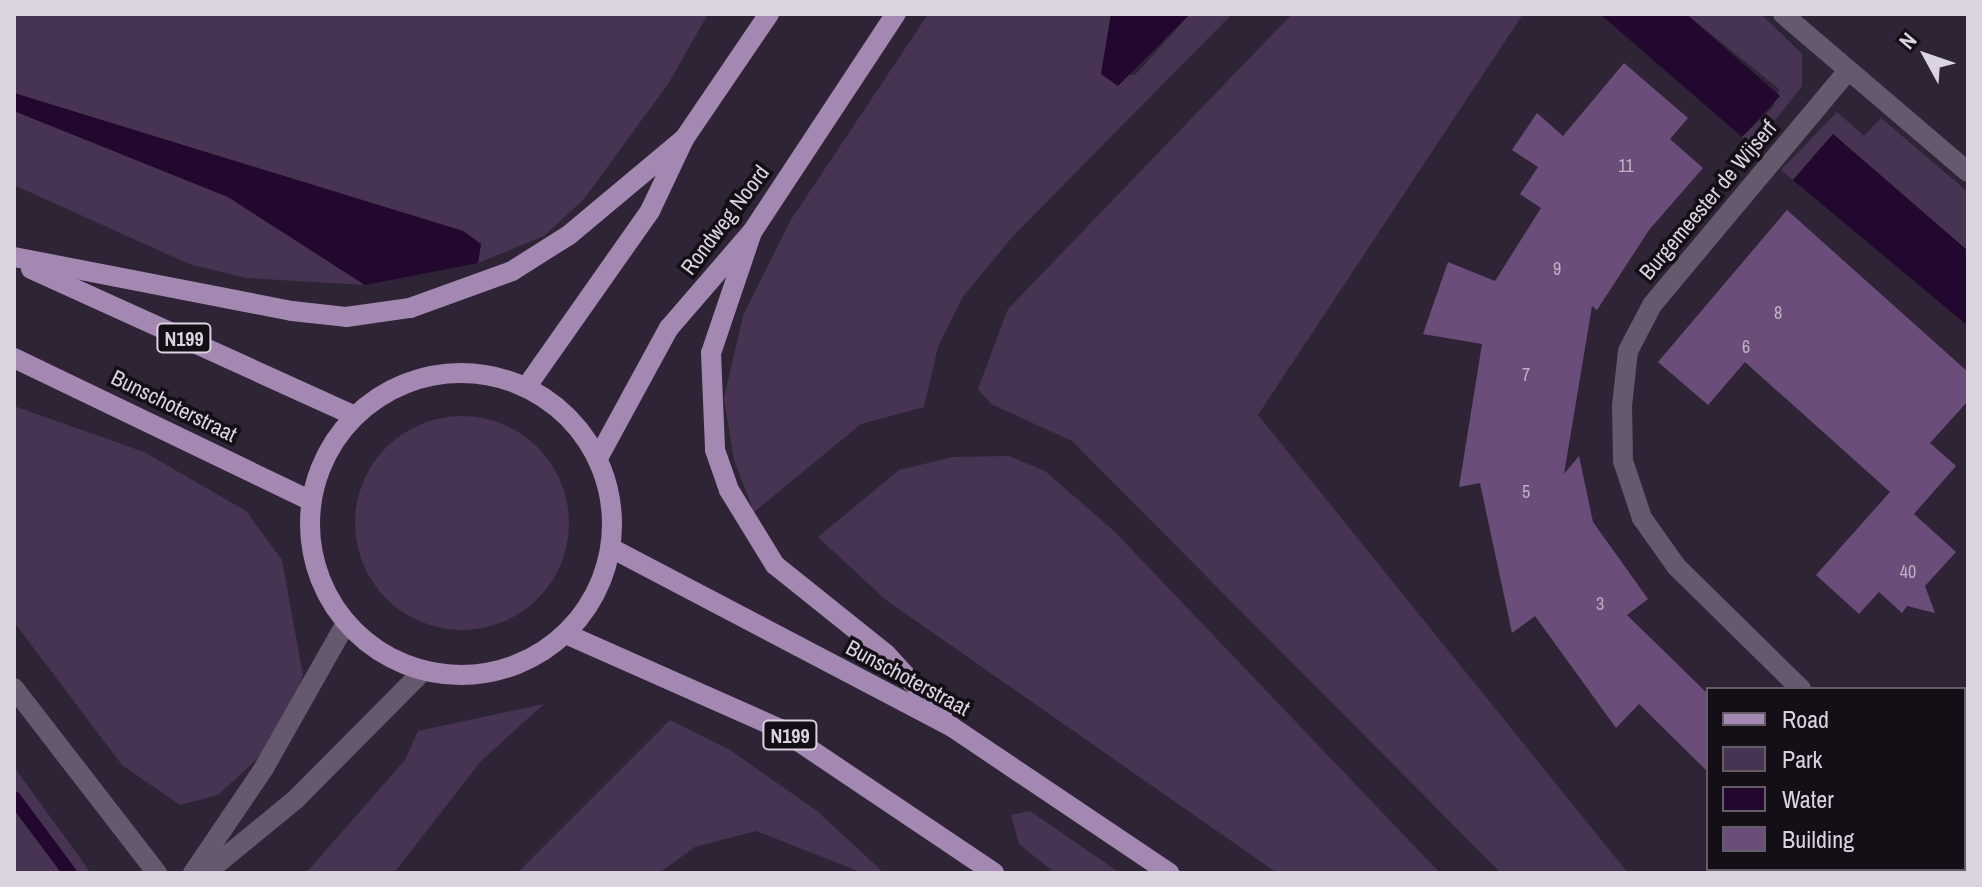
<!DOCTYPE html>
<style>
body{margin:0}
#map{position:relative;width:1982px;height:887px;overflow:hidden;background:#2f2336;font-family:"Archivo Narrow",sans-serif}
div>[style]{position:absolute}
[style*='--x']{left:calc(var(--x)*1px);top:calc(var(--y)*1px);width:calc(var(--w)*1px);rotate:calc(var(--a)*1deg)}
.green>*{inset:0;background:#473452}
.round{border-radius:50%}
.water>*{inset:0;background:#22082e}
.stream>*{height:14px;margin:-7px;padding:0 7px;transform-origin:7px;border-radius:7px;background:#22082e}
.building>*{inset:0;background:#6a4e79}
.street>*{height:20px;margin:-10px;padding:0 10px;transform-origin:10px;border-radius:10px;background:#66596d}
.primary>*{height:20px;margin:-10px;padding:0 10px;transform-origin:10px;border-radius:10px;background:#a389b1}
.primary>.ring{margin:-10px;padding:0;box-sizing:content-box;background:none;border:20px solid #a389b1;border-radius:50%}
span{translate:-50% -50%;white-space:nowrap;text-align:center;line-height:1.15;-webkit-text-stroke:7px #140e17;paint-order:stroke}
.number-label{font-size:18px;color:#bfb2c6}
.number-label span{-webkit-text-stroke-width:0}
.shield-label span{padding:2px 6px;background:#140e17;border:2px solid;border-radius:6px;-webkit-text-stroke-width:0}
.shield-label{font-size:20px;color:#dbd3df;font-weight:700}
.street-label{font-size:22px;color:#dbd3df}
.frame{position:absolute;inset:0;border:16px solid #dbd3df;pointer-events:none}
.legend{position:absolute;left:1706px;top:687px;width:260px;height:184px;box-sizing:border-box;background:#140e17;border:2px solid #645d67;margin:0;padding:10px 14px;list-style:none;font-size:24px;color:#dbd3df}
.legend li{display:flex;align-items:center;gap:16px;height:40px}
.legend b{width:40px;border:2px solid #645d67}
.north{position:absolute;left:1886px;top:16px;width:80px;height:80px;-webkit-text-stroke:6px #140e17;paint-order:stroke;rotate:310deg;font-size:22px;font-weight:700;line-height:32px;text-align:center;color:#dbd3df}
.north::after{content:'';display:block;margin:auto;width:28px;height:36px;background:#dbd3df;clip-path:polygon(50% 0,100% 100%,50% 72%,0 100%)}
</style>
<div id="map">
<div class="green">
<div style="clip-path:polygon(14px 14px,708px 14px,668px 84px,584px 199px,544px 236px,478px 263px,481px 244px,463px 231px,14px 93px)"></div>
<div style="clip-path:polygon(928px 14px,1111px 14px,1101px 73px,1135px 75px,1190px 14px,1232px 14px,1013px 236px,962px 298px,938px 347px,924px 407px,861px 424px,754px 512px,734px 460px,724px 398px,743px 316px,792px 218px)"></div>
<div style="clip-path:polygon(1292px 14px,1523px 14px,1258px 415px,1628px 873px,1501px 873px,1072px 441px,991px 404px,978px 389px,1008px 309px)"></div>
<div style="clip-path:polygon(1686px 14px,1761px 14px,1802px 54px,1802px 86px,1754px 147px,1742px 137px,1773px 107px,1779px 89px)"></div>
<div style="clip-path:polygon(14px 111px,228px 197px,365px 285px,246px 278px,189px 264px,14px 185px)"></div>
<div style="clip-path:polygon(1837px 112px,1864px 136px,1881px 118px,1968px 192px,1968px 251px,1833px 134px,1793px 180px,1781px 170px)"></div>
<div style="clip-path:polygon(14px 406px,144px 452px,246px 511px,282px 560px,303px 675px,291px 710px,257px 759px,218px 795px,180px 805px,122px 765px,14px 622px)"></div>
<div class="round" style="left:355px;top:416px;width:214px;height:214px"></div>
<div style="clip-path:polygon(1009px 456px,1045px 471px,1114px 531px,1440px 873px,1277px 873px,886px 600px,818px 537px,899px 470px,953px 457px)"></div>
<div style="clip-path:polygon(544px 704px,481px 761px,394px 873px,306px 873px,405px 760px,418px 731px)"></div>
<div style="clip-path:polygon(670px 720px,730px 750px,817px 811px,884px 873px,863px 873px,756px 831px,695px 847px,659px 873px,517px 873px)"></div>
<div style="clip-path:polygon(14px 767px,91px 873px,14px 873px)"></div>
<div style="clip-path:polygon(1030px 811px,1120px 873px,1055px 873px,1019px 844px,1011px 815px)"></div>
</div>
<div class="water">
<div style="clip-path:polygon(1111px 14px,1190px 14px,1118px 86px,1101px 74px)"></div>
<div style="clip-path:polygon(1600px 14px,1686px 14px,1780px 96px,1742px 137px)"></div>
<div style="clip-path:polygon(14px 93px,463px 231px,481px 244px,478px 263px,365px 285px,228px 197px,14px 111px)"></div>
<div style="clip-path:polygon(1833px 134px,1968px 251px,1968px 326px,1793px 180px)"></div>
</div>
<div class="stream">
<div style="--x:14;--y:798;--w:94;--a:53.3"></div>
</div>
<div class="building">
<div style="clip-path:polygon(1624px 63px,1688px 118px,1670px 139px,1703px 168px,1649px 230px,1597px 310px,1592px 306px,1564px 474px,1579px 456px,1593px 522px,1648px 599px,1627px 615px,1708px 694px,1708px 772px,1639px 704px,1616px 728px,1535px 616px,1512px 633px,1480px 483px,1459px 487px,1482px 344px,1423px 334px,1448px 262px,1495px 281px,1541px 208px,1520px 194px,1538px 167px,1512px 150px,1537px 113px,1563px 136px)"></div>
<div style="clip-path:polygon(1787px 210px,1968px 372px,1968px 401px,1930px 443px,1956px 466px,1914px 514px,1956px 552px,1925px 586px,1935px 613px,1907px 606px,1902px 613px,1879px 592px,1859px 614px,1816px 575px,1890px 492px,1745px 362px,1708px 405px,1658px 362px)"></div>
</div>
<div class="street">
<div style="--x:1783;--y:14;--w:243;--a:40.5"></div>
<div style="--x:14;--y:688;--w:234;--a:52.3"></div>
<div style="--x:1801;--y:689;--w:175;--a:-135.5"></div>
<div style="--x:1676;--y:566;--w:59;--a:-125.3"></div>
<div style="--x:1642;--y:518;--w:60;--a:-108.4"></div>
<div style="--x:1623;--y:461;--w:55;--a:-91"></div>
<div style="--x:1622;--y:406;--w:55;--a:-83.8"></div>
<div style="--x:1628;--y:351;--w:52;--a:-62.4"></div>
<div style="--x:1652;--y:305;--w:305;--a:-50.1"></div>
<div style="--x:1964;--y:774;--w:6;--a:-51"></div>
<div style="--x:193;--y:873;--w:127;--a:-55.9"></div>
<div style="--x:264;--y:768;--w:167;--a:-60.5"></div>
<div style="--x:206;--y:873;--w:117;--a:-39.4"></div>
<div style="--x:296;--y:799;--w:180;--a:-45.2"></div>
<div style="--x:1869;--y:873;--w:6;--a:-39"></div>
</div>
<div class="primary">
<div style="--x:752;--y:232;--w:128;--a:108.7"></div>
<div style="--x:711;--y:353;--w:97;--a:87.6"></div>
<div style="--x:715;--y:450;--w:42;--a:70.7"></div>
<div style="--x:729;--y:490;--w:88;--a:58.5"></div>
<div style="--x:775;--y:565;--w:142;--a:38.7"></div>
<div style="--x:886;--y:654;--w:83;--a:47.4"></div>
<div style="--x:14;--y:257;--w:283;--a:11"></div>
<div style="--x:292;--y:311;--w:54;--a:6.3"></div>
<div style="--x:346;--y:317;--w:65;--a:-8"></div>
<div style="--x:410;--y:308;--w:109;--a:-19.9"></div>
<div style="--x:512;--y:271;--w:67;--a:-32.3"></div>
<div style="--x:569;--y:235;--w:150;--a:-39.9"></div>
<div style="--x:31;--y:269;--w:356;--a:24.4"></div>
<div style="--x:14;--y:358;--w:330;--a:25.7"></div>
<div class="ring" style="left:310px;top:373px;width:282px;height:282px"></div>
<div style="--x:527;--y:386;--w:214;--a:-54.9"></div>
<div style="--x:650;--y:211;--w:80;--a:-64.7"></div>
<div style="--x:684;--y:139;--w:151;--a:-55.8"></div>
<div style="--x:598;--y:458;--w:148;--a:-61.4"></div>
<div style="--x:669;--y:328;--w:127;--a:-49.2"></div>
<div style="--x:752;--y:232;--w:261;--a:-56.6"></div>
<div style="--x:611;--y:548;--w:385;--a:27.7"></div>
<div style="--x:952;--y:727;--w:262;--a:33.9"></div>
<div style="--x:566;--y:634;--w:234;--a:23.9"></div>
<div style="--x:780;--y:729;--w:258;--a:33.9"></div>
</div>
<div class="number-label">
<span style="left:1626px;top:166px">11</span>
<span style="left:1557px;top:269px">9</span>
<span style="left:1778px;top:313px">8</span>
<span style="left:1746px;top:347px">6</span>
<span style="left:1526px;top:375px">7</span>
<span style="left:1526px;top:492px">5</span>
<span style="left:1908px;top:572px">40</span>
<span style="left:1600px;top:604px">3</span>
</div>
<div class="shield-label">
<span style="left:184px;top:338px">N199</span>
<span style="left:790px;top:735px">N199</span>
</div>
<div class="street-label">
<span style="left:1708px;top:200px;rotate:-50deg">Burgemeester de Wijserf</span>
<span style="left:725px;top:220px;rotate:-53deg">Rondweg Noord</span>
<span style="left:174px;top:406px;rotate:26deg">Bunschoterstraat</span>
<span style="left:908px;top:678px;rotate:28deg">Bunschoterstraat</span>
</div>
<div class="frame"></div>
<ul class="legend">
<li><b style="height:10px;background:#a389b1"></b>Road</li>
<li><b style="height:22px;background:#473452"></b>Park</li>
<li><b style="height:22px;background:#22082e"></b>Water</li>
<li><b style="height:22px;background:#6a4e79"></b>Building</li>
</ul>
<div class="north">N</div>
</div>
